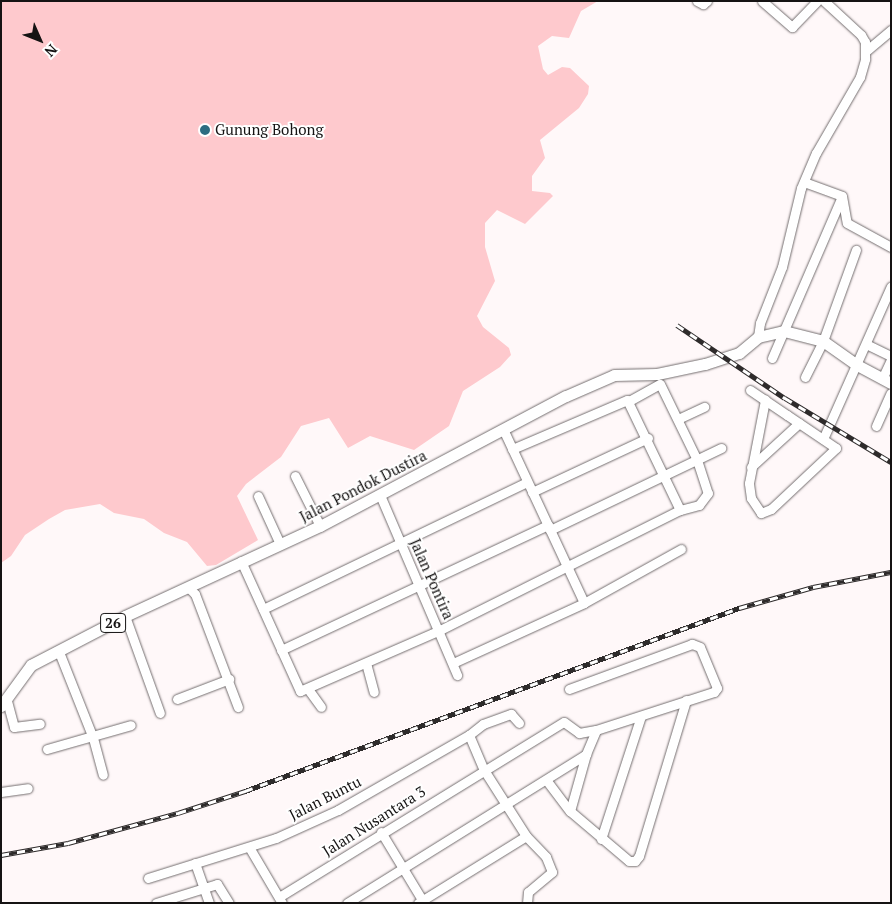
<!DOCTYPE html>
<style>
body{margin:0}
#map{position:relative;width:892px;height:904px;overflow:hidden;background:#fff8f9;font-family:"PT Serif",serif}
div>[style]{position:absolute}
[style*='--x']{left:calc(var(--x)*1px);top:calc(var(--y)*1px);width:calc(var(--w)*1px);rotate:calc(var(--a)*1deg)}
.green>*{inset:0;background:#fec9cd}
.roads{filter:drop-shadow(0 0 1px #746e6f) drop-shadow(0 0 1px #746e6f)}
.minor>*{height:9px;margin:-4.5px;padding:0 4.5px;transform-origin:4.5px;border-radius:4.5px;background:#fff}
.major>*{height:11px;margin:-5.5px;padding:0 5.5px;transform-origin:5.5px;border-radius:5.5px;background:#fff}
.rail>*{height:4.5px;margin-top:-2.25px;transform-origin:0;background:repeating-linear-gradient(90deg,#fff 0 8px,#2e2b2b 0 16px);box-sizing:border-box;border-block:1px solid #2e2b2b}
.dots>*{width:14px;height:14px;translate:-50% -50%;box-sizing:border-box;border:2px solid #fff;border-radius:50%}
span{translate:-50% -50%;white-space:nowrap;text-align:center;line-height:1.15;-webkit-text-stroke:4px #fff;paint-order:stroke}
.shield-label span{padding:1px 4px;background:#fff;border:1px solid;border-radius:4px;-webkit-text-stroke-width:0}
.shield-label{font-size:14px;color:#151313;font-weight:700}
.poi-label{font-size:15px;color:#151313}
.left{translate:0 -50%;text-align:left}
.street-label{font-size:15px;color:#151313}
.frame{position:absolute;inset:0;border:2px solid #151313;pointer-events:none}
.north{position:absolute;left:15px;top:15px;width:50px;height:50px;-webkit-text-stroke:4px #fff;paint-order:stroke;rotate:134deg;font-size:14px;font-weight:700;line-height:20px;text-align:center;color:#151313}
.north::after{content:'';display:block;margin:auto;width:18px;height:22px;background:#151313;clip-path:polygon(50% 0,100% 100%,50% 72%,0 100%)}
</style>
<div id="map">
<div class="green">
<div style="clip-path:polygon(1px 1px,598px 1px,581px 11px,569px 38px,552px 36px,538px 46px,543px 69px,548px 75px,562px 67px,570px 68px,589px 86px,588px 94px,579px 108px,540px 140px,545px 158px,532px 176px,532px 191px,550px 193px,553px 196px,525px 224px,497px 210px,485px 223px,485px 247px,495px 281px,477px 316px,483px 327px,509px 348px,511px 355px,500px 367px,463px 391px,449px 426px,414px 450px,370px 436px,348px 448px,329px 418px,301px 426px,281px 457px,246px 484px,237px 496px,258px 540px,216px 565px,207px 566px,187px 542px,164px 533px,144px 519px,114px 513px,100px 504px,65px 510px,49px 519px,25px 535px,11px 556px,1px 563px)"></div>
</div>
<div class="roads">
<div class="minor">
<div style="--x:697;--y:1;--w:7;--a:27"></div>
<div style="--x:703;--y:4;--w:5;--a:-37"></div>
<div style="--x:762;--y:1;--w:40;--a:41"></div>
<div style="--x:792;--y:27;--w:36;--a:-46"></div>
<div style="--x:866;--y:51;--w:33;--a:-40"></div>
<div style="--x:804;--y:182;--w:40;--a:20.2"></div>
<div style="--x:842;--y:196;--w:27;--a:80"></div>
<div style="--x:847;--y:223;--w:50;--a:28.6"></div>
<div style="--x:758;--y:337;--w:14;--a:-82"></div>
<div style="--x:760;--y:323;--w:60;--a:-68.6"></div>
<div style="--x:782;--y:267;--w:81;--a:-76.5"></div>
<div style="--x:801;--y:188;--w:38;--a:-67"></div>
<div style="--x:816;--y:153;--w:88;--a:-59.9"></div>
<div style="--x:860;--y:77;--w:19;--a:-74"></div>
<div style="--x:865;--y:59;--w:17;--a:-90"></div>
<div style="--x:865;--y:42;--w:8;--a:-120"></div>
<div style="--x:861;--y:35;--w:50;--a:-137.4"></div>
<div style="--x:866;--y:344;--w:28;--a:26"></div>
<div style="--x:772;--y:358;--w:176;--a:-66.6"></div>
<div style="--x:805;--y:377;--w:40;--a:-63.4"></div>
<div style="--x:823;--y:341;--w:97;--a:-70.1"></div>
<div style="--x:882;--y:379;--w:21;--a:-65"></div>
<div style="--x:750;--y:390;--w:45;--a:34"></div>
<div style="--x:787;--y:415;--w:59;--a:34"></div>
<div style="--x:836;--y:448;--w:89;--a:136.8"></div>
<div style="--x:771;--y:509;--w:11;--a:158"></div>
<div style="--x:761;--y:513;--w:18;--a:-124"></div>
<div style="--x:751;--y:498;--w:15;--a:-98"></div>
<div style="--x:749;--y:483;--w:85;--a:-79.1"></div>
<div style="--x:629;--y:401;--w:35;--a:-29"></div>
<div style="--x:660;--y:384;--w:85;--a:64"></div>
<div style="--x:697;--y:460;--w:35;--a:72"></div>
<div style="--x:708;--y:493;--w:15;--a:127"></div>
<div style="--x:699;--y:505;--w:20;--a:165"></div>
<div style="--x:678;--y:419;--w:29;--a:-25"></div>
<div style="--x:876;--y:426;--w:36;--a:-66"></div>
<div style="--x:503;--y:429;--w:192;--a:65"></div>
<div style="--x:823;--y:439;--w:167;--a:-66"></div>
<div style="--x:751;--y:467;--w:65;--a:-42.5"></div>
<div style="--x:295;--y:476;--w:56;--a:63.4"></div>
<div style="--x:532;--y:492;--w:128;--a:-25"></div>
<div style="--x:380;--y:495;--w:196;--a:66.8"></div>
<div style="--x:258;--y:496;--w:53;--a:65.4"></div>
<div style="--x:550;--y:530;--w:190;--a:-25.6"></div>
<div style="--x:241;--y:561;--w:143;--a:65.6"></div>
<div style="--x:300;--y:691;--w:153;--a:-23.5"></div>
<div style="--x:440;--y:630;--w:268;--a:-26.6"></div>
<div style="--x:680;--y:510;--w:122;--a:-115.7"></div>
<div style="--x:627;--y:400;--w:125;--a:156.9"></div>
<div style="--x:188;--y:587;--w:10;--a:45"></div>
<div style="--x:195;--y:594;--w:121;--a:69.2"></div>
<div style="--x:263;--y:609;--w:293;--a:-25.7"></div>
<div style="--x:125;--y:616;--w:103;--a:70.2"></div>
<div style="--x:281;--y:650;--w:295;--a:-25.1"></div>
<div style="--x:59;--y:652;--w:92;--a:68.4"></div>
<div style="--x:93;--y:738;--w:38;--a:75"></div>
<div style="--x:366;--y:663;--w:30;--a:75"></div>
<div style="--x:453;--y:663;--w:144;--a:-24.6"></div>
<div style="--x:584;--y:603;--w:111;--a:-29.1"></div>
<div style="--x:308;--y:689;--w:22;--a:54"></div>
<div style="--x:177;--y:699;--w:56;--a:-21"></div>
<div style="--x:7;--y:701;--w:27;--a:75"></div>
<div style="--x:14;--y:727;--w:26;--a:-7"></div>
<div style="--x:469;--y:735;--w:18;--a:-38"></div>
<div style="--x:483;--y:724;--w:30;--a:-20"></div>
<div style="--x:511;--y:714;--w:12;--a:48"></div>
<div style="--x:47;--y:749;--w:87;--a:-15.9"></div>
<div style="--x:547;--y:781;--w:38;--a:53"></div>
<div style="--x:570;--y:811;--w:77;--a:40.3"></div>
<div style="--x:629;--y:861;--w:6;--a:0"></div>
<div style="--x:635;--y:861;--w:6;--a:-51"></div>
<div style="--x:639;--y:856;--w:163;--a:-73.2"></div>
<div style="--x:1;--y:792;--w:27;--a:-8"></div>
<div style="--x:570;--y:811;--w:59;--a:-74.3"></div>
<div style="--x:586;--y:754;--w:26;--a:-67"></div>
<div style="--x:381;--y:832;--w:83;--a:58.8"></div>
<div style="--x:601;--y:839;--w:129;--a:-72"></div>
<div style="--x:249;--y:847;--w:65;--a:59.5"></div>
<div style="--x:195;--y:863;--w:42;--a:70.7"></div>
<div style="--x:148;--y:878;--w:134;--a:-17.4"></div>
<div style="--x:276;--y:838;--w:68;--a:-24.3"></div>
<div style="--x:338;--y:810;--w:151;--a:-29.8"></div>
<div style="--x:469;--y:735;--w:38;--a:67"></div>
<div style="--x:484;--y:770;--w:78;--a:57.5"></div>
<div style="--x:526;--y:836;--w:29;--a:46"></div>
<div style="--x:546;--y:857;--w:16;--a:68"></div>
<div style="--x:552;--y:872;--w:31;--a:140"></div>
<div style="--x:528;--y:892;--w:11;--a:95"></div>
<div style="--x:279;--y:897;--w:334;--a:-31.6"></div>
<div style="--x:564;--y:722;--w:19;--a:36"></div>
<div style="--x:579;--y:733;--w:17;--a:-10"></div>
<div style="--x:596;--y:730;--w:124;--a:-17.9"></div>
<div style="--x:714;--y:692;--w:5;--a:-53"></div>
<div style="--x:717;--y:688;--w:44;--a:-112.5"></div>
<div style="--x:700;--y:647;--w:9;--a:-159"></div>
<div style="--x:692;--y:644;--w:131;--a:159.9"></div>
<div style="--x:156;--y:903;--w:64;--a:-17.3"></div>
<div style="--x:217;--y:884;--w:22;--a:58"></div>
<div style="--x:347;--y:903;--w:282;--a:-31.9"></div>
<div style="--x:418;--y:903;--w:127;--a:-31.8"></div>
</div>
<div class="major">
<div style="--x:1;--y:706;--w:51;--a:-53.8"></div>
<div style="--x:31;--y:665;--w:106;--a:-27.5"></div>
<div style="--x:125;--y:616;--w:215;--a:-24.8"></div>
<div style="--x:320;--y:526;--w:278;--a:-27.9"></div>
<div style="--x:566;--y:396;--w:52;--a:-23.6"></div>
<div style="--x:614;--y:375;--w:43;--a:-1.3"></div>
<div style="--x:657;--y:374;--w:49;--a:-11.8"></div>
<div style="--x:705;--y:364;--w:36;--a:-18"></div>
<div style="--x:739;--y:353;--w:25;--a:-40"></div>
<div style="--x:758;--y:337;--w:27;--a:-13"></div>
<div style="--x:784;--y:331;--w:40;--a:14.4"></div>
<div style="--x:823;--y:341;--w:42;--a:35.2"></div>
<div style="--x:857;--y:365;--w:38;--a:28"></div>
</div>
</div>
<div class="rail">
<div style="--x:677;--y:325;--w:130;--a:34.1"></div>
<div style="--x:785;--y:398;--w:124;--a:31.1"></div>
<div style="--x:1;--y:855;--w:68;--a:-10.2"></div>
<div style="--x:68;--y:843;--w:114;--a:-15.3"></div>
<div style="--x:178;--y:813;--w:71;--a:-18.2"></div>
<div style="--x:245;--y:791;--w:527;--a:-20.33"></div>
<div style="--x:739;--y:608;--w:77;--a:-15.8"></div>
<div style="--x:813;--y:587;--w:79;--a:-10.9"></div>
</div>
<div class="dots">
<div style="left:205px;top:130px;background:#2d6c81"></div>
</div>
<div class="shield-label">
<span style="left:113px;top:623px">26</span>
</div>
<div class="poi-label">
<span class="left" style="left:215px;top:130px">Gunung Bohong</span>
</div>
<div class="street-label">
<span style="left:363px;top:486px;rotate:-27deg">Jalan Pondok Dustira</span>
<span style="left:432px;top:579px;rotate:66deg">Jalan Pontira</span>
<span style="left:325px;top:798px;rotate:-27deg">Jalan Buntu</span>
<span style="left:374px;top:821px;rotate:-32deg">Jalan Nusantara 3</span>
</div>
<div class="frame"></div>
<div class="north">N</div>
</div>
